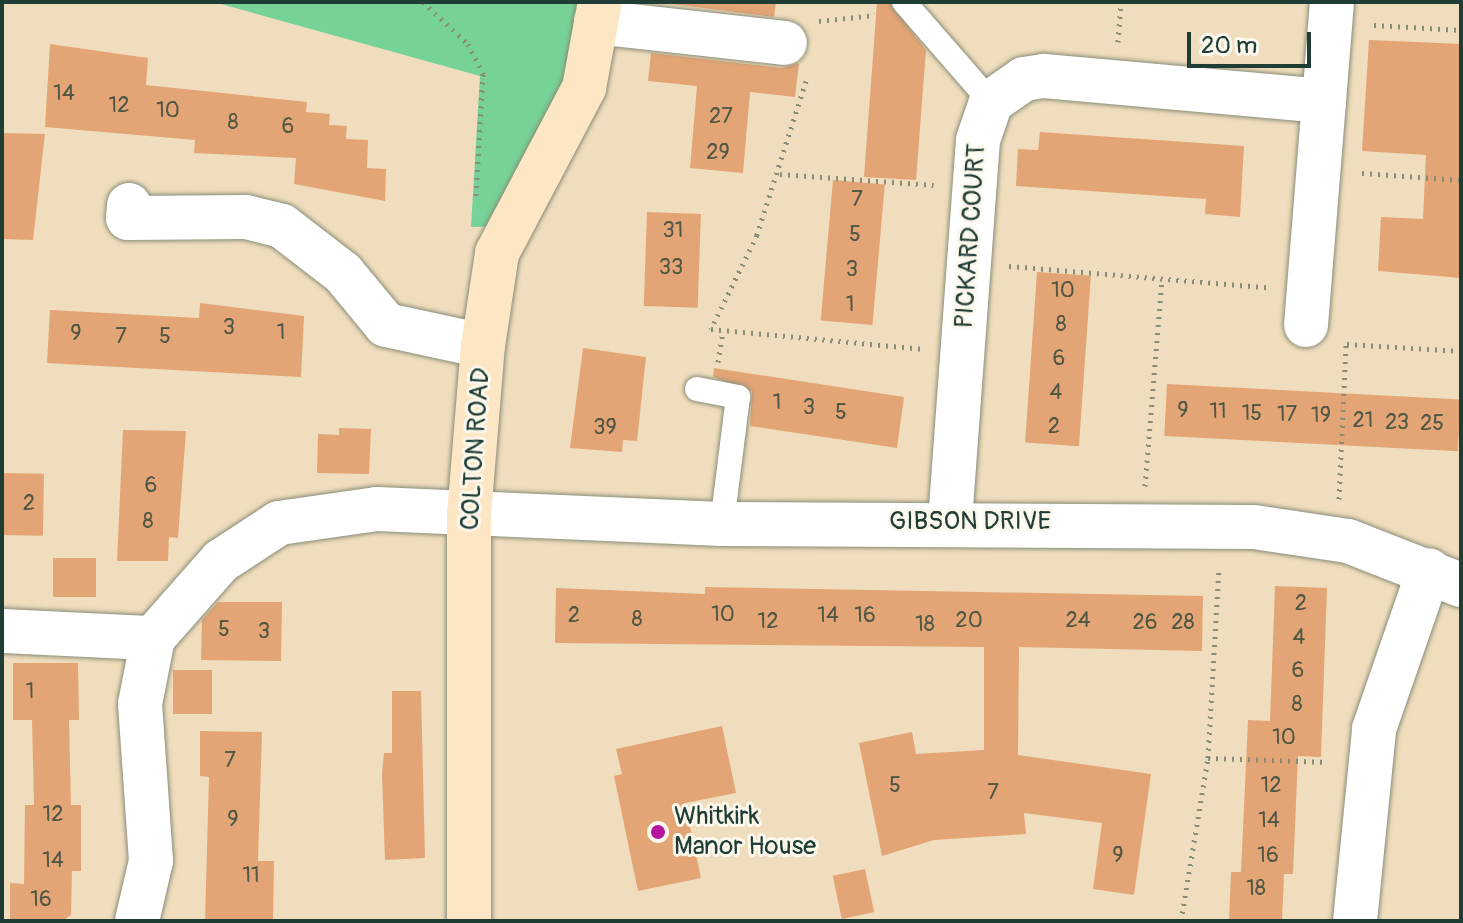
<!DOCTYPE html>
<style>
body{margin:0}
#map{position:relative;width:1463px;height:923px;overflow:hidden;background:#f0ddbd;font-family:Pangolin,sans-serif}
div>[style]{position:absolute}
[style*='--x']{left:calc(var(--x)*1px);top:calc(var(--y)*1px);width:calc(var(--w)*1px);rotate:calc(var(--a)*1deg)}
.green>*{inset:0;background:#77d298}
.building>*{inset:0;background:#e3a575;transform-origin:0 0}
.path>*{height:5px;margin-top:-2.5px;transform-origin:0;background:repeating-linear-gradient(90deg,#888d78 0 2px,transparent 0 8px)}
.roads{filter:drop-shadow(0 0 2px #888d78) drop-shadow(0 0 2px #888d78)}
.lane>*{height:24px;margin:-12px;padding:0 12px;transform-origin:12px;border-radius:12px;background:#fff}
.street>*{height:44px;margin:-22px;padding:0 22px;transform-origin:22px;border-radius:22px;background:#fff}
.secondary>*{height:44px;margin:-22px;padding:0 22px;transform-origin:22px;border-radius:22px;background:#fce6c4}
.dots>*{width:22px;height:22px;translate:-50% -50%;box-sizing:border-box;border:4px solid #fbf7ec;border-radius:50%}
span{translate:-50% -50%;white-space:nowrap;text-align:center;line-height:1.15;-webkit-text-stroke:6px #fbf7ec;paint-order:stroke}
.number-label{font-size:22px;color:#505744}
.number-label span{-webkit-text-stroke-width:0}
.street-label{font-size:26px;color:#1f3d34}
.poi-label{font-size:26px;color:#1f3d34}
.left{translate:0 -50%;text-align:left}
.frame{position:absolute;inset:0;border:4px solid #1f3d34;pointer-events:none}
.scale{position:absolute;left:1187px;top:32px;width:124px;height:36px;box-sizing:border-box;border:4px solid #1f3d34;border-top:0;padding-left:10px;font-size:24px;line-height:28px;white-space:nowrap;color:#1f3d34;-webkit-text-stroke:6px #fbf7ec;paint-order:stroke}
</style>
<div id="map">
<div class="green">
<div style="clip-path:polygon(214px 2px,600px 2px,510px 226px,471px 227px,480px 76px)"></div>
</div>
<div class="building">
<div style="clip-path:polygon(656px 2px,776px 2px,774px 17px)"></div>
<div style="clip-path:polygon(877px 2px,889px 2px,926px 50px,916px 180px,864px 177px)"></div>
<div style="clip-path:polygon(1369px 40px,1461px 44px,1461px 278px,1378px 271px,1381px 217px,1423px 219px,1426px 155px,1362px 151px)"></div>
<div style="clip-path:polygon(50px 44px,148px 58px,146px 85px,307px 102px,306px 112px,330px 114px,329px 125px,347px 126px,346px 139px,368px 140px,367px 168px,386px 169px,385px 201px,294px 184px,296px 158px,194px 153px,195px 140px,45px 127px)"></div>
<div style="clip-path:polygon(651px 53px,782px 68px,799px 63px,795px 97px,750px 92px,743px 173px,690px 168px,697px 86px,648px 81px)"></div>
<div style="clip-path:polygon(1040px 132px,1244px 146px,1240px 217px,1205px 214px,1206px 199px,1016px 186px,1018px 149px,1038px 150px)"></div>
<div style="clip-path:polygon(2px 133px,45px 134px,33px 240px,2px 239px)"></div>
<div style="left:833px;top:180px;width:52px;height:141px;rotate:5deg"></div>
<div style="left:647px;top:212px;width:54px;height:94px;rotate:2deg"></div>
<div style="left:1037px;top:272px;width:54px;height:171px;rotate:4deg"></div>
<div style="clip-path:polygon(200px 303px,304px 316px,301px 377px,47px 363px,50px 310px,199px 318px)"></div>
<div style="clip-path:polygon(583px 348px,646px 357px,637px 441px,623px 440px,622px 452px,570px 448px)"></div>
<div style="clip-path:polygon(714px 368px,904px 397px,897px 448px,750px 426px,752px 391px,713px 377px)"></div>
<div style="left:1167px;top:384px;width:294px;height:52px;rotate:3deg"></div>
<div style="clip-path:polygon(339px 428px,371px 429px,369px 474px,317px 473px,318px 434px,339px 435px)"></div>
<div style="clip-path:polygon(123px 430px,186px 431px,178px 538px,169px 537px,168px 561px,117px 561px)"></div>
<div style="left:2px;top:473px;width:42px;height:62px;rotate:1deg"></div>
<div style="left:96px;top:558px;width:39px;height:43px;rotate:90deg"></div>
<div style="clip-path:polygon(1275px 586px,1327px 588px,1321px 757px,1298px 756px,1293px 874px,1284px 874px,1282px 921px,1229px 921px,1231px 872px,1241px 872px,1248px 720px,1270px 721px)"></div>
<div style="clip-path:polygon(705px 587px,1203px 596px,1202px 651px,1019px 647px,1018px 755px,1151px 774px,1134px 895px,1093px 889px,1102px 823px,1024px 813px,1026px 834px,934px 840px,882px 856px,859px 743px,912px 732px,916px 754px,984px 750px,984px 647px,555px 643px,556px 588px,705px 594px)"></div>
<div style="clip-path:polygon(218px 602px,282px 602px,281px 661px,201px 660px,202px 620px)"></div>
<div style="clip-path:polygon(13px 663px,78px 663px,79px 720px,69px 720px,71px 805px,81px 805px,81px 871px,72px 871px,71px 915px,62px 921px,10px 921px,10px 883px,24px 884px,25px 805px,34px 805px,32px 720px,13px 720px)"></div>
<div style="left:212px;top:670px;width:44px;height:39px;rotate:90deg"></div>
<div style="clip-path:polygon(392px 691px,421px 691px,425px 858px,385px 860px,382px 774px,384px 753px,392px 753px)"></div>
<div style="clip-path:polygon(722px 726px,736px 793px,685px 803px,701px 878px,638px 891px,614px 776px,622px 774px,616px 749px)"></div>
<div style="clip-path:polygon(200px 731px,262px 732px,258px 861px,274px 861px,273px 921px,205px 921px,209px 777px,200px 776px)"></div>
<div style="left:865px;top:869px;width:44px;height:33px;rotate:78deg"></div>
</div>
<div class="path">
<div style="--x:423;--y:2;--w:62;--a:43"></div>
<div style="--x:468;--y:44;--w:34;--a:63"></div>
<div style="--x:483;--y:74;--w:123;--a:93.3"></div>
<div style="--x:819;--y:21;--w:56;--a:-6.1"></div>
<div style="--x:1374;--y:25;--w:87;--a:3.3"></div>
<div style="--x:1118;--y:42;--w:40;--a:-85.7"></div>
<div style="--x:806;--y:81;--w:162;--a:107.7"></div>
<div style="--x:757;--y:235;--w:105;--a:116.1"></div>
<div style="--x:711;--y:329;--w:211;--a:5.4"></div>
<div style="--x:1362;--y:173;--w:99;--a:4"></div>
<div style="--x:780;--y:174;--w:154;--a:4.1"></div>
<div style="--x:1009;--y:266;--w:258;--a:4.7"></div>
<div style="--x:1347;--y:344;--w:114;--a:3.5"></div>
<div style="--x:718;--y:362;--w:31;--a:-81"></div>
<div style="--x:1145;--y:486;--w:207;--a:-85.3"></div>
<div style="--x:1339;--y:499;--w:154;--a:-87.4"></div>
<div style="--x:1208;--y:758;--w:119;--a:1.9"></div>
<div style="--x:1181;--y:921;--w:165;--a:-80.6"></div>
<div style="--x:1208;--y:758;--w:191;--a:-86.7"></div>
</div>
<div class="roads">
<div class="lane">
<div style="--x:904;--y:2;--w:133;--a:49"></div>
<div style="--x:697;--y:389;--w:42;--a:11"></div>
<div style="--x:738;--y:397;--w:128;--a:97.2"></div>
</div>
<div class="street">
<div style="--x:596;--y:22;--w:190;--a:6.3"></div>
<div style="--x:129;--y:205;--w:13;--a:94"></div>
<div style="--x:128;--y:218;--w:118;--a:-0.5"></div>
<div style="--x:246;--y:217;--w:37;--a:14"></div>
<div style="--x:282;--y:226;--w:77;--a:37.6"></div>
<div style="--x:343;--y:273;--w:67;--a:50.4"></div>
<div style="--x:386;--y:325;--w:99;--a:12.2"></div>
<div style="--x:1306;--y:325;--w:225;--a:-85.4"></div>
<div style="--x:950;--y:521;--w:382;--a:-85.8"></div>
<div style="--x:978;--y:140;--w:40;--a:-71.1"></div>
<div style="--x:991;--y:102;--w:40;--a:-34.9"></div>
<div style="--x:1024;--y:79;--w:20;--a:-9"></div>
<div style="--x:1044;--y:76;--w:281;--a:5.1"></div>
<div style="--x:1324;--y:101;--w:99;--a:-85.4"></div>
<div style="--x:2;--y:631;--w:151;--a:2.7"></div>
<div style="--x:137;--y:921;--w:62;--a:-76.9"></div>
<div style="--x:151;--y:861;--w:157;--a:-94"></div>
<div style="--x:140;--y:704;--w:67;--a:-78.9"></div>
<div style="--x:153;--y:638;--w:103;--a:-48.6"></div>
<div style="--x:221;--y:561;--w:69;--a:-33.2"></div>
<div style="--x:279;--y:523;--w:99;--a:-8.1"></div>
<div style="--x:377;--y:509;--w:345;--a:2.5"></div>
<div style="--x:722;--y:524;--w:532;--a:0.32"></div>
<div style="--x:1254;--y:527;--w:95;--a:8.5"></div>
<div style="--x:1348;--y:541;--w:121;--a:21.3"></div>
<div style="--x:1355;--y:921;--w:193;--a:-84.3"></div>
<div style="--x:1374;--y:729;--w:168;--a:-70.9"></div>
</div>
<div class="secondary">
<div style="--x:469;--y:921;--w:406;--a:-90"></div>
<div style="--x:469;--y:515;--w:170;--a:-85.3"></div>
<div style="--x:483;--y:346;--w:94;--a:-81.4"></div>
<div style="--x:497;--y:253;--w:187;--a:-62.2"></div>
<div style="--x:584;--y:88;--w:87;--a:-79.5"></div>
</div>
</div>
<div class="dots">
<div style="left:658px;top:832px;background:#b5179e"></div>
</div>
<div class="number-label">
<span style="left:64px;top:94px">14</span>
<span style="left:119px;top:106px">12</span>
<span style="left:168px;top:111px">10</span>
<span style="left:721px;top:117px">27</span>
<span style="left:233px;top:123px">8</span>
<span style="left:288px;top:127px">6</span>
<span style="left:718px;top:153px">29</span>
<span style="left:857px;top:200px">7</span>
<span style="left:673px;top:231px">31</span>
<span style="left:855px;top:235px">5</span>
<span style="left:671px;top:268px">33</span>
<span style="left:852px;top:270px">3</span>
<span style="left:1063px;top:291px">10</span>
<span style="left:850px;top:305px">1</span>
<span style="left:1061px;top:325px">8</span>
<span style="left:229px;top:328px">3</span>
<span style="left:281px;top:333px">1</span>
<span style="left:76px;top:334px">9</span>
<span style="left:121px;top:337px">7</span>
<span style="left:165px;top:337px">5</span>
<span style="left:1059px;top:359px">6</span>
<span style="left:1056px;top:393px">4</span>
<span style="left:777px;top:403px">1</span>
<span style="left:809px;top:408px">3</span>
<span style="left:1183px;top:411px">9</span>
<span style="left:1218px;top:412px">11</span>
<span style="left:841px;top:413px">5</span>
<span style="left:1252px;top:414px">15</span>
<span style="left:1287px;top:415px">17</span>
<span style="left:1321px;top:416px">19</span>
<span style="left:1363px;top:421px">21</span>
<span style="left:1397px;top:423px">23</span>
<span style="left:1432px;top:424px">25</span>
<span style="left:1054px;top:427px">2</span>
<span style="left:605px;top:428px">39</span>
<span style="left:151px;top:486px">6</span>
<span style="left:29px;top:504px">2</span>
<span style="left:148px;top:522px">8</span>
<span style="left:1301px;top:604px">2</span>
<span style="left:723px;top:615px">10</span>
<span style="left:574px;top:616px">2</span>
<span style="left:828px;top:616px">14</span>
<span style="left:865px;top:616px">16</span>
<span style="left:637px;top:620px">8</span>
<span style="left:969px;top:621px">20</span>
<span style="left:1078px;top:621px">24</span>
<span style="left:768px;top:622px">12</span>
<span style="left:1145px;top:623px">26</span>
<span style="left:1183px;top:623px">28</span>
<span style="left:925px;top:625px">18</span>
<span style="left:224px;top:630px">5</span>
<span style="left:264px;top:632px">3</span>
<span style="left:1299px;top:638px">4</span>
<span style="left:1298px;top:671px">6</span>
<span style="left:30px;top:692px">1</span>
<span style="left:1297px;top:705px">8</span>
<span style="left:1284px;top:738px">10</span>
<span style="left:230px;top:761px">7</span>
<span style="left:895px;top:786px">5</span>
<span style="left:1271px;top:786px">12</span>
<span style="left:993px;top:793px">7</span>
<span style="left:53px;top:815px">12</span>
<span style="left:233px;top:820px">9</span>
<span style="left:1269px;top:821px">14</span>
<span style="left:1118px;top:856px">9</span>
<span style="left:1268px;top:856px">16</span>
<span style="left:53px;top:861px">14</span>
<span style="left:251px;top:876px">11</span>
<span style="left:1256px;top:889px">18</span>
<span style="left:41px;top:900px">16</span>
</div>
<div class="street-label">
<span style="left:971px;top:236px;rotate:-86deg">PICKARD COURT</span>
<span style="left:476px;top:449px;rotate:-86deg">COLTON ROAD</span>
<span style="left:970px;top:522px">GIBSON DRIVE</span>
</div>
<div class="poi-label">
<span class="left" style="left:674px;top:832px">Whitkirk<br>Manor House</span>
</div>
<div class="frame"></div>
<div class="scale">20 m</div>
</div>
